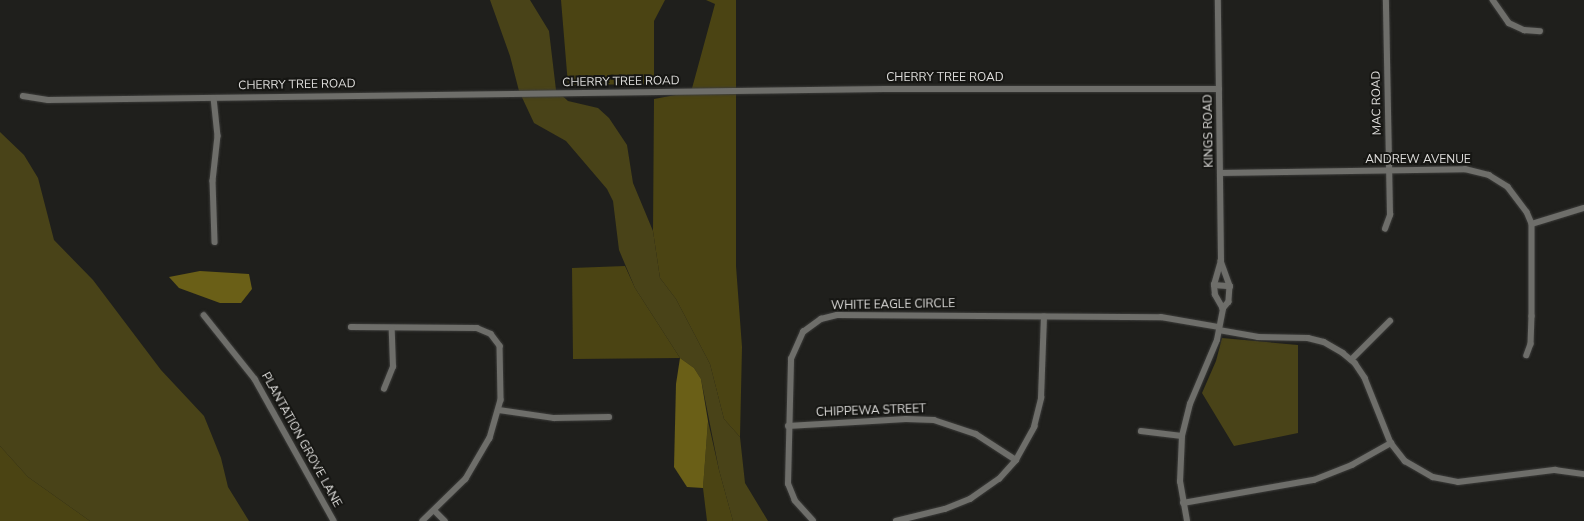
<!DOCTYPE html>
<style>
body{margin:0}
#map{position:relative;width:1584px;height:521px;overflow:hidden;background:#1f1f1c;font-family:"Nunito Sans",sans-serif}
div>[style]{position:absolute}
[style*='--x']{left:calc(var(--x)*1px);top:calc(var(--y)*1px);width:calc(var(--w)*1px);rotate:calc(var(--a)*1deg)}
.green>*{inset:0;background:#494318}
.forest>*{inset:0;background:#4b4413}
.water>*{inset:0;background:#6a5f17}
.roads{filter:drop-shadow(0 0 1px #3c3c3a) drop-shadow(0 0 1px #3c3c3a)}
.minor>*{height:5.5px;margin:-2.75px;padding:0 2.75px;transform-origin:2.75px;border-radius:2.75px;background:#6e6e6a}
span{translate:-50% -50%;white-space:nowrap;text-align:center;line-height:1.15;-webkit-text-stroke:4px #161613;paint-order:stroke}
.street-label{font-size:12px;color:#dfdedc}
</style>
<div id="map">
<div class="green">
<div style="clip-path:polygon(490px 0,530px 0,549px 31px,556px 90px,568px 101px,598px 108px,609px 118px,627px 145px,633px 183px,653px 231px,660px 278px,676px 299px,710px 364px,724px 419px,740px 437px,745px 483px,768px 521px,733px 521px,719px 470px,701px 379px,694px 368px,680px 358px,635px 288px,619px 250px,613px 201px,607px 189px,566px 141px,534px 123px,519px 91px,510px 56px)"></div>
<div style="clip-path:polygon(0 132px,24px 155px,38px 178px,54px 240px,93px 280px,161px 370px,204px 416px,221px 458px,228px 487px,249px 521px,90px 521px,28px 477px,0 446px)"></div>
<div style="clip-path:polygon(1222px 338px,1298px 345px,1298px 433px,1234px 446px,1202px 393px,1216px 361px)"></div>
</div>
<div class="forest">
<div style="clip-path:polygon(561px 0,665px 0,654px 21px,654px 84px,568px 85px)"></div>
<div style="clip-path:polygon(706px 0,736px 0,736px 266px,742px 347px,740px 437px,724px 419px,710px 364px,676px 299px,660px 278px,653px 231px,654px 99px,691px 92px,715px 4px)"></div>
<div style="clip-path:polygon(625px 266px,635px 288px,680px 358px,573px 359px,572px 268px)"></div>
<div style="clip-path:polygon(708px 421px,719px 470px,733px 521px,707px 521px,703px 488px)"></div>
<div style="clip-path:polygon(0 446px,28px 477px,90px 521px,0 521px)"></div>
</div>
<div class="water">
<div style="clip-path:polygon(200px 271px,249px 274px,252px 289px,241px 303px,220px 303px,179px 288px,169px 277px)"></div>
<div style="clip-path:polygon(680px 358px,694px 368px,701px 379px,708px 421px,703px 488px,687px 487px,674px 467px,676px 384px)"></div>
</div>
<div class="roads">
<div class="minor">
<div style="--x:1493;--y:0;--w:28;--a:55"></div>
<div style="--x:1509;--y:23;--w:17;--a:25"></div>
<div style="--x:1524;--y:30;--w:16;--a:4"></div>
<div style="--x:23;--y:96;--w:25;--a:9"></div>
<div style="--x:48;--y:100;--w:836;--a:-0.75"></div>
<div style="--x:884;--y:89;--w:335;--a:0"></div>
<div style="--x:214;--y:98;--w:38;--a:84"></div>
<div style="--x:218;--y:136;--w:45;--a:96.3"></div>
<div style="--x:213;--y:181;--w:61;--a:88.1"></div>
<div style="--x:1220;--y:173;--w:245;--a:-0.9"></div>
<div style="--x:1465;--y:169;--w:25;--a:14"></div>
<div style="--x:1489;--y:175;--w:22;--a:32"></div>
<div style="--x:1508;--y:187;--w:31;--a:53"></div>
<div style="--x:1527;--y:212;--w:13;--a:67"></div>
<div style="--x:1532;--y:224;--w:92;--a:90"></div>
<div style="--x:1532;--y:316;--w:28;--a:92"></div>
<div style="--x:1531;--y:344;--w:12;--a:110"></div>
<div style="--x:1532;--y:224;--w:54;--a:-17.1"></div>
<div style="--x:1385;--y:229;--w:15;--a:-70"></div>
<div style="--x:1390;--y:215;--w:215;--a:-91.1"></div>
<div style="--x:1221;--y:261;--w:27;--a:70"></div>
<div style="--x:1230;--y:286;--w:16;--a:94"></div>
<div style="--x:1229;--y:302;--w:9;--a:131"></div>
<div style="--x:1214;--y:285;--w:16;--a:4"></div>
<div style="--x:204;--y:315;--w:82;--a:51.4"></div>
<div style="--x:255;--y:379;--w:162;--a:60.9"></div>
<div style="--x:351;--y:327;--w:126;--a:0.5"></div>
<div style="--x:477;--y:328;--w:15;--a:23"></div>
<div style="--x:491;--y:334;--w:15;--a:53"></div>
<div style="--x:500;--y:346;--w:54;--a:88.9"></div>
<div style="--x:501;--y:400;--w:40;--a:106"></div>
<div style="--x:490;--y:438;--w:48;--a:120.3"></div>
<div style="--x:466;--y:479;--w:60;--a:135.7"></div>
<div style="--x:1219;--y:330;--w:40;--a:10"></div>
<div style="--x:1258;--y:337;--w:50;--a:1.1"></div>
<div style="--x:1308;--y:338;--w:16;--a:14"></div>
<div style="--x:1324;--y:342;--w:22;--a:30"></div>
<div style="--x:1343;--y:353;--w:16;--a:40"></div>
<div style="--x:1355;--y:363;--w:18;--a:56"></div>
<div style="--x:1365;--y:378;--w:70;--a:68.2"></div>
<div style="--x:1391;--y:443;--w:23;--a:52"></div>
<div style="--x:1405;--y:461;--w:32;--a:30"></div>
<div style="--x:1433;--y:477;--w:25;--a:11"></div>
<div style="--x:1458;--y:482;--w:98;--a:-7.1"></div>
<div style="--x:1555;--y:470;--w:29;--a:8"></div>
<div style="--x:1351;--y:360;--w:55;--a:-45"></div>
<div style="--x:384;--y:389;--w:24;--a:-68"></div>
<div style="--x:393;--y:367;--w:38;--a:-92"></div>
<div style="--x:499;--y:410;--w:56;--a:8.3"></div>
<div style="--x:554;--y:418;--w:55;--a:-1"></div>
<div style="--x:788;--y:426;--w:118;--a:-3.4"></div>
<div style="--x:906;--y:419;--w:28;--a:2"></div>
<div style="--x:934;--y:420;--w:44;--a:18.4"></div>
<div style="--x:976;--y:434;--w:48;--a:33"></div>
<div style="--x:1141;--y:431;--w:41;--a:7"></div>
<div style="--x:1183;--y:503;--w:133;--a:-10"></div>
<div style="--x:1314;--y:480;--w:41;--a:-21.5"></div>
<div style="--x:1352;--y:465;--w:45;--a:-29.4"></div>
<div style="--x:435;--y:511;--w:14;--a:45"></div>
<div style="--x:813;--y:521;--w:27;--a:-132"></div>
<div style="--x:795;--y:501;--w:18;--a:-112"></div>
<div style="--x:788;--y:484;--w:125;--a:-88.6"></div>
<div style="--x:791;--y:359;--w:30;--a:-66"></div>
<div style="--x:803;--y:332;--w:22;--a:-36"></div>
<div style="--x:821;--y:319;--w:16;--a:-14"></div>
<div style="--x:837;--y:315;--w:324;--a:0.4"></div>
<div style="--x:1161;--y:317;--w:59;--a:9.8"></div>
<div style="--x:896;--y:521;--w:50;--a:-13.8"></div>
<div style="--x:945;--y:509;--w:27;--a:-22"></div>
<div style="--x:970;--y:499;--w:35;--a:-35"></div>
<div style="--x:999;--y:479;--w:25;--a:-48"></div>
<div style="--x:1016;--y:460;--w:38;--a:-61"></div>
<div style="--x:1034;--y:427;--w:30;--a:-76"></div>
<div style="--x:1041;--y:398;--w:81;--a:-87.9"></div>
<div style="--x:1187;--y:521;--w:40;--a:-100"></div>
<div style="--x:1180;--y:482;--w:46;--a:-87.5"></div>
<div style="--x:1182;--y:436;--w:33;--a:-76"></div>
<div style="--x:1190;--y:404;--w:69;--a:-67.1"></div>
<div style="--x:1217;--y:340;--w:32;--a:-79"></div>
<div style="--x:1223;--y:309;--w:16;--a:-120"></div>
<div style="--x:1215;--y:295;--w:10;--a:-96"></div>
<div style="--x:1214;--y:285;--w:25;--a:-74"></div>
<div style="--x:1221;--y:261;--w:261;--a:-90.7"></div>
</div>
</div>
<div class="street-label">
<span style="left:945px;top:78px">CHERRY TREE ROAD</span>
<span style="left:621px;top:82px;rotate:-1deg">CHERRY TREE ROAD</span>
<span style="left:297px;top:85px;rotate:-1deg">CHERRY TREE ROAD</span>
<span style="left:1377px;top:103px;rotate:-91deg">MAC ROAD</span>
<span style="left:1209px;top:131px;rotate:-91deg">KINGS ROAD</span>
<span style="left:1418px;top:160px">ANDREW AVENUE</span>
<span style="left:893px;top:305px;rotate:-1deg">WHITE EAGLE CIRCLE</span>
<span style="left:871px;top:411px;rotate:-2deg">CHIPPEWA STREET</span>
<span style="left:301px;top:440px;rotate:61deg">PLANTATION GROVE LANE</span>
</div>
</div>
